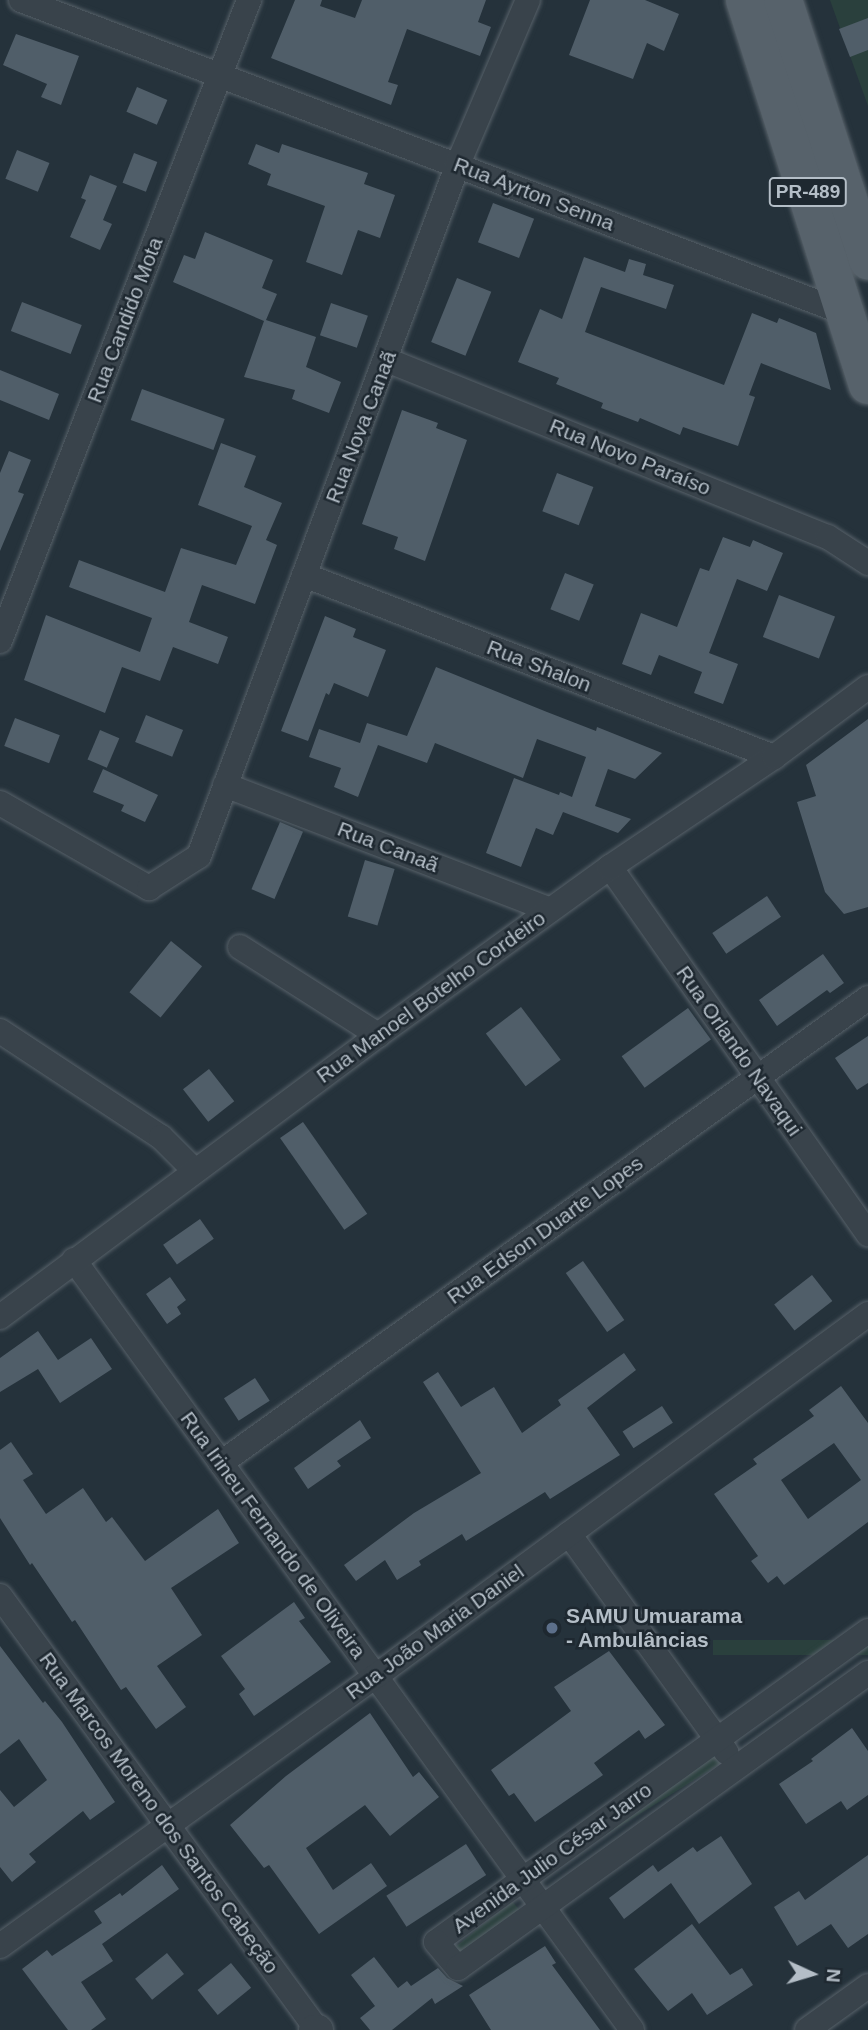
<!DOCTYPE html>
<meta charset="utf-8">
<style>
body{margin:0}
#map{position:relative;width:868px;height:2030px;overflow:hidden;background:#25323b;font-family:Helvetica,sans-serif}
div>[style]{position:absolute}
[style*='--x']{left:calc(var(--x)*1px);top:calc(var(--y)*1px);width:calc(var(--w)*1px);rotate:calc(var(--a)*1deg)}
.green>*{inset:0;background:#2a403d;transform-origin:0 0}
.building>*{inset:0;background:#505e69;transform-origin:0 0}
.roads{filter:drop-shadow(0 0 2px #576169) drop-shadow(0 0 2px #576169)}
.minor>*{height:24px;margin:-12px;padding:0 12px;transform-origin:12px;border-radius:12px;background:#39434b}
.tertiary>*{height:30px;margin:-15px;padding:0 15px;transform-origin:15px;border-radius:15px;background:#39434b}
.primary>*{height:38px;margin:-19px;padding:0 19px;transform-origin:19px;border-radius:19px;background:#57626b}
.dots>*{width:19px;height:19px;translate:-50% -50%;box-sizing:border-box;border:4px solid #1e2830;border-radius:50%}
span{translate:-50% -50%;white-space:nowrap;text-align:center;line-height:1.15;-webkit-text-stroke:5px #1e2830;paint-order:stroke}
.shield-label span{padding:2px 5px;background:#1e2830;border:2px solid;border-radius:5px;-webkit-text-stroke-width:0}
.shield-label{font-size:19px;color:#b4bec7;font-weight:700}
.street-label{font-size:21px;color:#b4bec7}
.poi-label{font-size:21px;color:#b4bec7;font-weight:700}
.left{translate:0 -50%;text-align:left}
.north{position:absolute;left:777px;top:1939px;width:70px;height:70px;-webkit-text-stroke:5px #1e2830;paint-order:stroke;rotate:94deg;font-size:19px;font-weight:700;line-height:28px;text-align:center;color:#b4bec7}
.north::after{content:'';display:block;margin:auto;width:24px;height:32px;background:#b4bec7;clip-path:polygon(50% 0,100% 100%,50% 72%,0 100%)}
</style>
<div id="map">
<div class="green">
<div style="clip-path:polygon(830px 0,868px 0,868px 106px)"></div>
<div style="left:868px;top:1640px;width:15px;height:155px;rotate:90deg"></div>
<div style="left:716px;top:1751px;width:13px;height:218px;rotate:58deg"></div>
<div style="left:512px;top:1901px;width:13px;height:74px;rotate:51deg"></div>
</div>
<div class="building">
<div style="clip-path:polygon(295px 0,322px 0,320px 6px,355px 18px,362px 0,486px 0,478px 22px,491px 27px,480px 56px,407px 29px,388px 82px,398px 85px,391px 105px,271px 58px)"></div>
<div style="clip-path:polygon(590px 0,645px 0,679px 14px,664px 51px,647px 43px,633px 79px,569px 55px)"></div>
<div style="clip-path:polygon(868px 18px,868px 50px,850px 57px,839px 29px)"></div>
<div style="clip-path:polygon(16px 34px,79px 56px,61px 105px,41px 97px,47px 84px,3px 65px)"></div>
<div style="left:137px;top:87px;width:33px;height:27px;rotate:23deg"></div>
<div style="clip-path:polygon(256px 144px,279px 153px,282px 144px,368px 173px,364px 184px,395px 195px,380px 238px,358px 230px,342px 275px,306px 262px,325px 206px,267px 185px,271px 174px,248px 164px)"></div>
<div style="left:17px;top:150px;width:35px;height:31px;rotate:22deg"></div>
<div style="left:134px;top:153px;width:25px;height:32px;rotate:21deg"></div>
<div style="clip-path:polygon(90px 175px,117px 186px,103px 220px,112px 224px,100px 250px,70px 237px,86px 200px,81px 198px)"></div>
<div style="left:493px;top:203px;width:44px;height:42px;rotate:21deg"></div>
<div style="clip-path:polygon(205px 232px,273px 260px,262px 288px,277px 294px,266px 320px,316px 337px,306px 367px,341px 382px,329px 413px,292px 399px,295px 390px,244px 377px,264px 321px,173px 282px,184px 255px,195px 259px)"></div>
<div style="clip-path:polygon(584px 257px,625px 272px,629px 259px,646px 264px,643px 275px,674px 285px,666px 309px,601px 287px,585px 332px,724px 385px,752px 313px,777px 323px,779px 318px,816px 333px,831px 390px,761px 363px,749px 395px,755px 397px,738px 446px,683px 427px,680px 435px,640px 418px,638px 422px,601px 408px,603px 403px,556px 384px,559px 378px,518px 362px,540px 309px,562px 319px)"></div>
<div style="left:457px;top:278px;width:37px;height:69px;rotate:22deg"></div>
<div style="left:22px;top:302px;width:64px;height:31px;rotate:21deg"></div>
<div style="left:331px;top:303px;width:39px;height:34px;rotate:19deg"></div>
<div style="clip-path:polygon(0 370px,59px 394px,49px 420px,0 400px)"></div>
<div style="left:142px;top:389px;width:88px;height:33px;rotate:20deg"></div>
<div style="clip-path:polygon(402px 410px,438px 423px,436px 428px,467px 440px,425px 561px,394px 549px,398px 537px,362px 524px)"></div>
<div style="clip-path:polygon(221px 443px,256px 456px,244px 487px,282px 503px,266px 540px,277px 545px,255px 604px,202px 585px,189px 622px,228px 637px,218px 664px,173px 647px,160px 681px,122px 667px,105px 713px,24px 680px,46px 615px,140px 652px,152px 618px,69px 587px,79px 560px,165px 592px,181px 548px,236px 565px,252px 526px,198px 505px)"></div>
<div style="clip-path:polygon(9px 451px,31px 460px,18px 492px,24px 494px,0 551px,0 473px)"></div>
<div style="left:557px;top:473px;width:39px;height:41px;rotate:21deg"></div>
<div style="clip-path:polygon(723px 537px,750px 547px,753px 540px,783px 553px,767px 591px,737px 579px,709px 653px,738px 664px,723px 704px,694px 693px,702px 672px,659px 655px,651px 675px,622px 664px,641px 613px,677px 627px,700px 568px,709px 571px)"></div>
<div style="left:565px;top:573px;width:31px;height:39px;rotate:22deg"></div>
<div style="left:779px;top:595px;width:60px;height:45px;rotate:21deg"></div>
<div style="clip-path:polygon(325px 616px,356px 629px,353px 637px,386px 650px,368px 697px,334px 683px,329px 695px,326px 693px,308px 741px,281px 731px)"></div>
<div style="clip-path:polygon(436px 667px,547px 712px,596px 731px,597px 727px,662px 753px,635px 779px,608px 769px,595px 806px,631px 819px,618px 833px,563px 812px,553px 835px,536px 828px,521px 867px,486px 853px,514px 778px,559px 795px,560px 792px,572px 797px,586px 757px,537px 739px,523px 778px,435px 743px,427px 763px,378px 745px,358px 797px,334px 787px,341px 768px,309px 757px,319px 729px,360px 743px,367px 723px,407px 736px)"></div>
<div style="left:146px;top:715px;width:40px;height:29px;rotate:22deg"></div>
<div style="left:15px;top:718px;width:48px;height:30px;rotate:21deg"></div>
<div style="clip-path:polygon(868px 719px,868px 907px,844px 914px,825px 892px,797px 802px,816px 796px,806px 765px)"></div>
<div style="left:100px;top:730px;width:21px;height:32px;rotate:23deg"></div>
<div style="clip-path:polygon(103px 769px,158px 795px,145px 822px,121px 811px,124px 805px,93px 792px)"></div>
<div style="left:280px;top:822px;width:25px;height:73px;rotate:23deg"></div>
<div style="left:365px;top:860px;width:31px;height:59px;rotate:17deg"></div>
<div style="left:767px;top:896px;width:25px;height:66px;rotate:56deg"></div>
<div style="left:171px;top:941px;width:40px;height:66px;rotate:39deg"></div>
<div style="clip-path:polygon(823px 954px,844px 983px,830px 993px,827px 990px,777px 1026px,759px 1000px)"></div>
<div style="left:521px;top:1007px;width:66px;height:44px;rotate:53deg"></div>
<div style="left:688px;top:1008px;width:39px;height:82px;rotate:54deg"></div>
<div style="clip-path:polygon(868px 1036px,868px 1083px,857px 1090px,835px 1058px)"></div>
<div style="left:209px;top:1069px;width:41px;height:33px;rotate:52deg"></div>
<div style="left:303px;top:1122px;width:112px;height:28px;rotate:55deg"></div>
<div style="left:200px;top:1219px;width:24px;height:45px;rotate:55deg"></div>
<div style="left:583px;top:1261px;width:72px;height:21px;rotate:55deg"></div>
<div style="left:812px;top:1275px;width:33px;height:48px;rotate:52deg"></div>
<div style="clip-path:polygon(170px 1277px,186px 1300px,177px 1307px,181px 1314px,167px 1324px,146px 1294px)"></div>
<div style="clip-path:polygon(38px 1331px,58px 1360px,91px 1338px,112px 1369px,60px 1403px,38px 1369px,0 1392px,0 1358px)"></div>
<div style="clip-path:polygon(624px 1353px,636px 1370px,587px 1408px,620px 1455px,550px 1499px,545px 1492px,466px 1541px,462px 1534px,419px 1561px,421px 1565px,397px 1580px,385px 1560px,356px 1581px,344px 1565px,414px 1513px,481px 1473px,423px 1382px,438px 1372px,461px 1407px,494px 1387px,522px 1433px,561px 1405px,558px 1400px)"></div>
<div style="left:255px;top:1378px;width:27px;height:37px;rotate:57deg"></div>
<div style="clip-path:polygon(evenodd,841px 1386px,868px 1423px,868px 1522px,784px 1585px,777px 1576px,768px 1583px,751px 1561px,758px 1556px,714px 1494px,757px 1464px,753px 1459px,814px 1416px,809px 1410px,841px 1386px,834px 1443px,861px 1480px,808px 1519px,781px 1480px,834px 1443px)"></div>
<div style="left:662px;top:1406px;width:20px;height:47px;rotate:57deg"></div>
<div style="clip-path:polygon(360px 1420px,371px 1438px,337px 1461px,341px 1466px,308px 1489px,294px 1468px)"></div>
<div style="clip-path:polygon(11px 1442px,33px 1474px,23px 1480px,46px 1514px,83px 1488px,106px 1522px,112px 1517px,145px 1561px,218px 1509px,239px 1543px,171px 1588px,202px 1635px,157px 1666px,186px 1707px,156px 1729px,126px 1687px,121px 1690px,75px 1620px,72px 1622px,32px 1563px,30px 1565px,0 1518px,0 1450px)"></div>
<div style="clip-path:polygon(294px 1602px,305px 1618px,299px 1621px,331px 1662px,254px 1716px,239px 1694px,245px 1689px,221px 1656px)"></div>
<div style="clip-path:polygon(0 1646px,43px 1703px,45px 1701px,62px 1722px,115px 1802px,90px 1820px,83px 1811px,29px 1854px,36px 1862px,12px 1882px,0 1867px,0 1790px,14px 1807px,47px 1780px,19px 1739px,0 1754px)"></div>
<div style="clip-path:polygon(609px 1651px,665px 1725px,645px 1739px,639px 1730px,594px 1763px,603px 1775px,535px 1822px,514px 1793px,509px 1796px,491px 1770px,571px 1711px,554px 1687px)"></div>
<div style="clip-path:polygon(370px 1713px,413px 1777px,419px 1772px,439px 1797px,390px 1836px,365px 1805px,306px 1848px,333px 1890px,371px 1863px,387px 1886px,319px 1934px,269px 1865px,264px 1868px,230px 1825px,286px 1776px)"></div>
<div style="clip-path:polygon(852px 1728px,868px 1751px,868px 1795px,847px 1810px,841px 1801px,806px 1824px,779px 1784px,813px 1761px,811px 1759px)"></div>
<div style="clip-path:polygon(721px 1836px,752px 1884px,699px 1924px,671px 1883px,624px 1919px,609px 1898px,653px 1865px,658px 1872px,693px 1847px,697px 1852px)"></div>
<div style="left:466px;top:1844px;width:37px;height:95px;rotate:57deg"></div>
<div style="clip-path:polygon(868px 1855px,868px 1934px,848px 1948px,831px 1924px,797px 1946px,774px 1907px,799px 1891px,805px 1900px)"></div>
<div style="clip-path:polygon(162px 1865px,179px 1889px,102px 1944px,113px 1961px,81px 1982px,106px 2019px,91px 2030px,68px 2030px,22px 1969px,47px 1950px,52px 1956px,102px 1923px,94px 1911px,120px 1893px,122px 1896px)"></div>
<div style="clip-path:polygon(692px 1924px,730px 1975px,742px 1968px,753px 1985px,707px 2015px,692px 1993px,668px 2011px,634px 1969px)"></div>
<div style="clip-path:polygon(545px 1946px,556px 1963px,552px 1965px,600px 2030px,491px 2030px,469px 1995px)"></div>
<div style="left:167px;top:1953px;width:27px;height:41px;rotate:51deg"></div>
<div style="clip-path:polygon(374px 1957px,398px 1988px,407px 1981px,411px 1986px,438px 1968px,447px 1978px,463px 1986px,435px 2004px,432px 1998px,392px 2030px,370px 2030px,360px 2018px,375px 2006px,351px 1975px)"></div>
<div style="left:231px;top:1963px;width:32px;height:43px;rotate:51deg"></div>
</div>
<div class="roads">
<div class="minor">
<div style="--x:21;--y:0;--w:885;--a:20.79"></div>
<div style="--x:387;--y:360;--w:475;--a:21.9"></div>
<div style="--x:828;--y:537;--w:48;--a:33"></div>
<div style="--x:304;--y:575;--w:504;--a:21.17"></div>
<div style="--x:0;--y:641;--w:688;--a:-68.77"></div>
<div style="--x:225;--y:785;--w:348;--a:21"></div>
<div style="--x:0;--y:803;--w:172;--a:29.7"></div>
<div style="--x:149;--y:888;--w:59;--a:-32.6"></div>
<div style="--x:199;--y:856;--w:739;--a:-69.48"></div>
<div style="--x:458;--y:164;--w:178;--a:-66.9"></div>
<div style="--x:610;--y:867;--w:449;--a:54.9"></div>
<div style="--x:240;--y:947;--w:164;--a:32.5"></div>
<div style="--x:0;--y:1031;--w:193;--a:33.4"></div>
<div style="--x:161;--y:1137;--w:47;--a:45"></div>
<div style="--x:74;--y:1260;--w:951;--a:54.07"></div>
<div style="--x:0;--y:1317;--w:472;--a:-36.7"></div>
<div style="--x:378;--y:1035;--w:286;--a:-35.9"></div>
<div style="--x:610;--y:867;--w:197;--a:-33.9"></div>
<div style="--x:774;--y:757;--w:117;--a:-36.7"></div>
<div style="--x:221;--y:1463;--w:797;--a:-35.7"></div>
<div style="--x:569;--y:1534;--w:269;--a:54.2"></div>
<div style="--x:0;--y:1596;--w:535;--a:53.82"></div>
<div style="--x:868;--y:1631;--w:532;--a:144.25"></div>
<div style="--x:436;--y:1942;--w:34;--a:50"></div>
<div style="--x:458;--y:1968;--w:505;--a:-35.74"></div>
<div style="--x:0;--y:1946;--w:463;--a:-35.7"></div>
<div style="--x:376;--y:1676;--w:611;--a:-36.34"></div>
<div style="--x:807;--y:2030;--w:75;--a:-35.8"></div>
</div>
<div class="tertiary">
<div style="--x:314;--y:2030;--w:4;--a:0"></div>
</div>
<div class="primary">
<div style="--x:745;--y:0;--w:404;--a:72.3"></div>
<div style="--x:783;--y:0;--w:274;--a:71.9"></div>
</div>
</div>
<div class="dots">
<div style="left:552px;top:1628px;background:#5c6f8a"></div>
</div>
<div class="shield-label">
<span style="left:808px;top:192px">PR-489</span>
</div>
<div class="street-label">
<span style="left:534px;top:194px;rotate:21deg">Rua Ayrton Senna</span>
<span style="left:125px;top:320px;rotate:-69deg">Rua Candido Mota</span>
<span style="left:361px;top:427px;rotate:-69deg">Rua Nova Canaã</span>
<span style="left:630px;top:457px;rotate:22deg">Rua Novo Paraíso</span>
<span style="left:539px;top:666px;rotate:21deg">Rua Shalon</span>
<span style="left:388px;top:847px;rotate:21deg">Rua Canaã</span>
<span style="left:431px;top:997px;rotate:-36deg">Rua Manoel Botelho Cordeiro</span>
<span style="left:739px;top:1051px;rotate:55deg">Rua Orlando Navaqui</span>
<span style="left:545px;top:1230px;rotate:-36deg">Rua Edson Duarte Lopes</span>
<span style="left:273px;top:1535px;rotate:54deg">Rua Irineu Fernando de Oliveira</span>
<span style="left:435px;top:1632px;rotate:-36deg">Rua João Maria Daniel</span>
<span style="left:159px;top:1813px;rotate:54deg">Rua Marcos Moreno dos Santos Cabeção</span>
<span style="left:552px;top:1858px;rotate:-36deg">Avenida Julio César Jarro</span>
</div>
<div class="poi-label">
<span class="left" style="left:566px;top:1628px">SAMU Umuarama<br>- Ambulâncias</span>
</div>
<div class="north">N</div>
</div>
